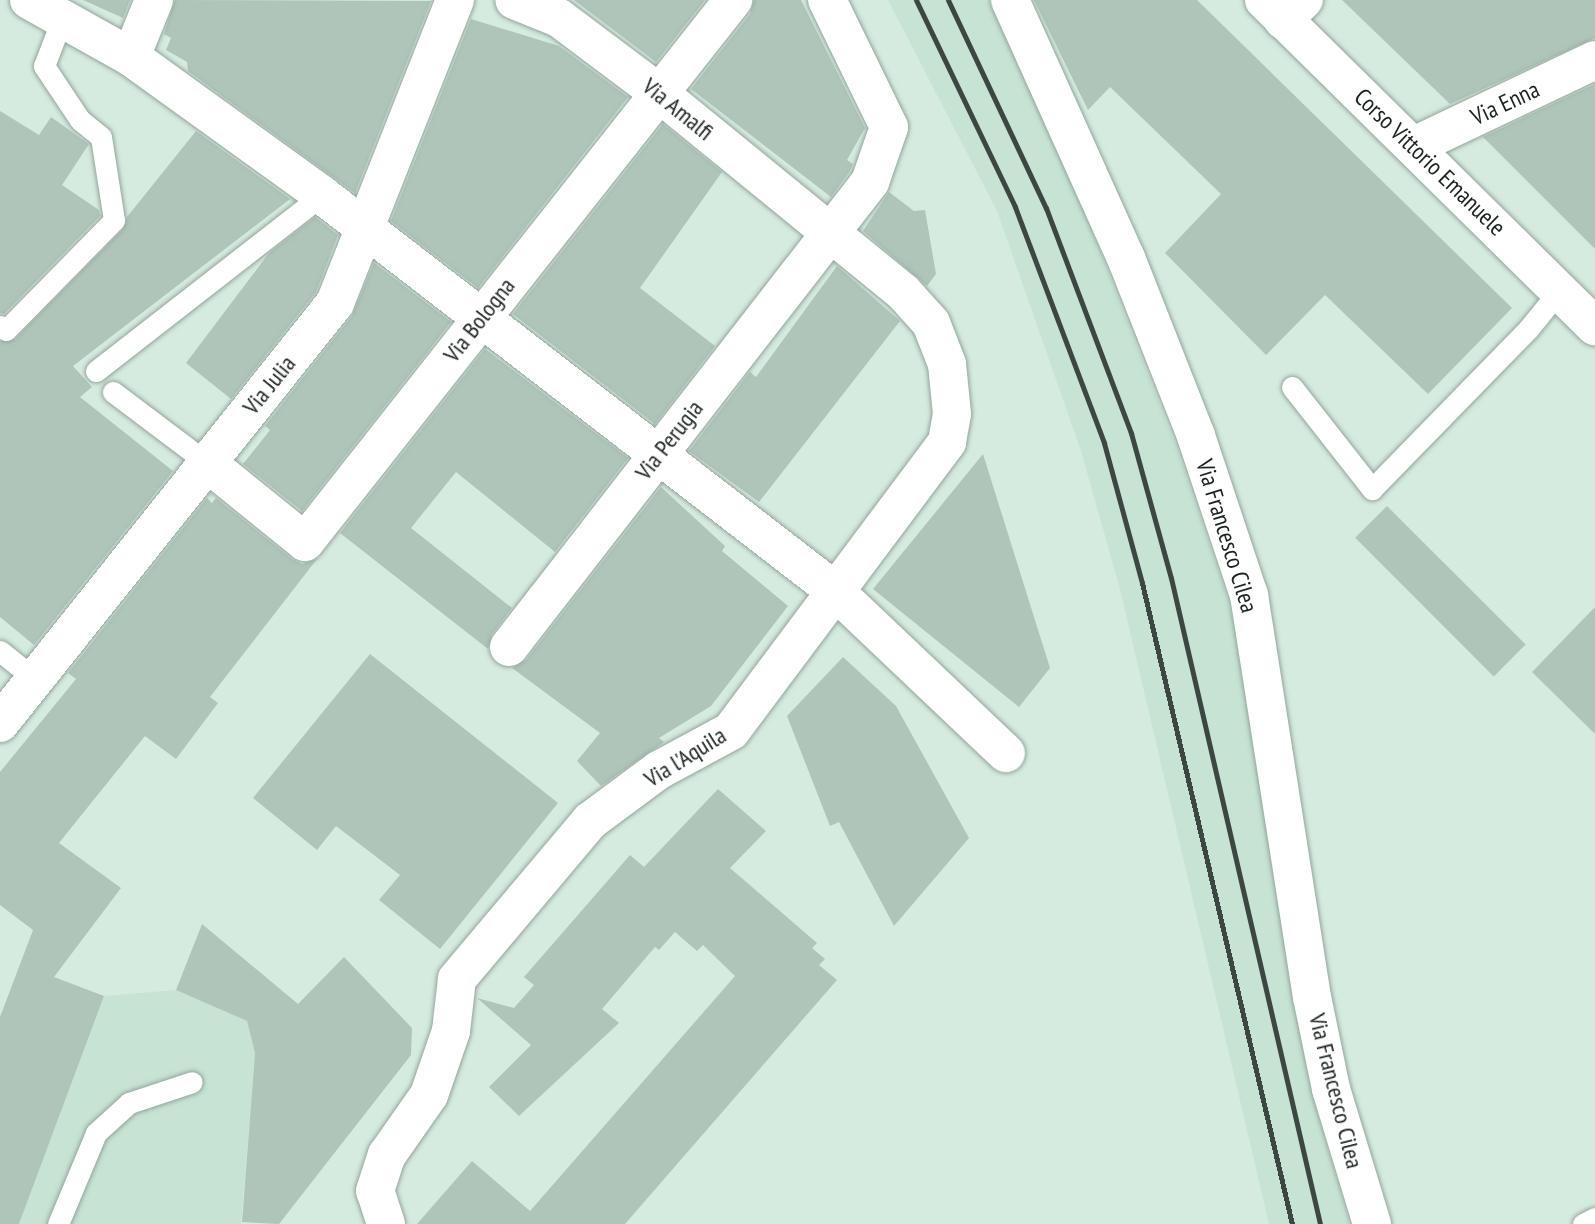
<!DOCTYPE html>
<style>
body{margin:0}
#map{position:relative;width:1595px;height:1224px;overflow:hidden;background:#d6ebdf;font-family:"PT Sans Narrow",sans-serif}
div>[style]{position:absolute}
[style*='--x']{left:calc(var(--x)*1px);top:calc(var(--y)*1px);width:calc(var(--w)*1px);rotate:calc(var(--a)*1deg)}
.built>*{inset:0;background:#c6e3d3}
.building>*{inset:0;background:#b0c5ba;transform-origin:0 0}
.roads{filter:drop-shadow(0 0 2px #92a69b) drop-shadow(0 0 2px #92a69b)}
.service>*{height:21px;margin:-10.5px;padding:0 10.5px;transform-origin:10.5px;border-radius:10.5px;background:#fff}
.minor>*{height:38px;margin:-19px;padding:0 19px;transform-origin:19px;border-radius:19px;background:#fff}
.secondary>*{height:38px;margin:-19px;padding:0 19px;transform-origin:19px;border-radius:19px;background:#fff}
.rail>*{height:5px;margin:-2.5px;padding:0 2.5px;transform-origin:2.5px;border-radius:2.5px;background:#3d4742}
span{translate:-50% -50%;white-space:nowrap;text-align:center;line-height:1.15;-webkit-text-stroke:5px #fff;paint-order:stroke}
.street-label{font-size:24px;color:#1b231f}
</style>
<div id="map">
<div class="built">
<div style="clip-path:polygon(888px 0,989px 0,1079px 197px,1177px 449px,1226px 594px,1259px 722px,1294px 997px,1313px 1098px,1350px 1224px,1269px 1224px,1120px 589px,1081px 451px,997px 211px)"></div>
<div style="clip-path:polygon(176px 990px,247px 1021px,255px 1053px,241px 1224px,19px 1224px,104px 996px)"></div>
</div>
<div class="building">
<div style="clip-path:polygon(83px 0,130px 0,123px 18px)"></div>
<div style="clip-path:polygon(175px 0,431px 1px,355px 193px,188px 71px,187px 62px,166px 50px,171px 38px,164px 34px)"></div>
<div style="clip-path:polygon(574px 0,705px 0,656px 62px)"></div>
<div style="clip-path:polygon(754px 0,801px 0,865px 128px,847px 160px,853px 164px,850px 171px,831px 197px,691px 89px,750px 14px)"></div>
<div style="clip-path:polygon(1034px 0,1197px 0,1512px 308px,1428px 394px,1325px 295px,1266px 355px,1165px 253px,1221px 194px,1110px 87px,1088px 110px)"></div>
<div style="clip-path:polygon(1342px 0,1595px 0,1595px 38px,1450px 104px)"></div>
<div style="clip-path:polygon(471px 19px,559px 46px,628px 97px,478px 288px,391px 221px)"></div>
<div style="clip-path:polygon(1595px 84px,1595px 249px,1483px 137px)"></div>
<div style="clip-path:polygon(0 111px,39px 135px,51px 117px,89px 144px,62px 185px,99px 210px,100px 216px,4px 314px,0 313px)"></div>
<div style="clip-path:polygon(663px 124px,722px 172px,640px 288px,715px 346px,655px 424px,513px 314px)"></div>
<div style="clip-path:polygon(196px 131px,290px 199px,73px 366px,92px 387px,80px 397px,173px 471px,34px 645px,0 617px,0 341px,15px 339px,123px 229px,127px 217px)"></div>
<div style="clip-path:polygon(889px 192px,914px 211px,925px 210px,936px 274px,927px 286px,863px 231px)"></div>
<div style="clip-path:polygon(315px 217px,338px 235px,316px 292px,231px 399px,186px 363px,269px 253px)"></div>
<div style="clip-path:polygon(374px 263px,451px 322px,302px 511px,243px 464px,270px 430px,265px 426px,352px 316px)"></div>
<div style="clip-path:polygon(837px 266px,900px 321px,759px 502px,689px 451px,750px 372px,756px 377px)"></div>
<div style="clip-path:polygon(485px 349px,628px 458px,555px 552px,456px 472px,411px 528px,512px 608px,492px 634px,488px 649px,340px 533px)"></div>
<div style="clip-path:polygon(983px 454px,1050px 668px,1019px 707px,873px 589px)"></div>
<div style="clip-path:polygon(661px 487px,725px 546px,722px 551px,788px 606px,711px 706px,659px 738px,664px 742px,601px 786px,577px 761px,600px 733px,512px 668px,526px 660px)"></div>
<div style="clip-path:polygon(207px 498px,212px 503px,216px 498px,292px 559px,302px 564px,317px 559px,210px 697px,218px 703px,176px 759px,145px 736px,59px 843px,121px 888px,54px 977px,104px 996px,19px 1224px,0 1224px,0 1017px,33px 930px,0 905px,0 772px,76px 679px,68px 673px)"></div>
<div style="left:1387px;top:506px;width:196px;height:45px;rotate:45deg"></div>
<div style="clip-path:polygon(1595px 607px,1595px 734px,1532px 672px)"></div>
<div style="clip-path:polygon(370px 654px,558px 803px,440px 949px,379px 900px,400px 875px,336px 826px,317px 850px,253px 798px)"></div>
<div style="clip-path:polygon(843px 657px,896px 706px,969px 838px,894px 926px,839px 822px,830px 826px,787px 716px)"></div>
<div style="clip-path:polygon(718px 789px,766px 831px,730px 868px,817px 943px,812px 948px,825px 959px,819px 965px,837px 980px,625px 1224px,417px 1224px,472px 1161px,530px 1211px,735px 976px,703px 945px,697px 951px,675px 932px,659px 950px,655px 947px,602px 1009px,619px 1023px,519px 1116px,489px 1087px,531px 1045px,477px 998px,514px 1008px,534px 985px,524px 977px,630px 855px,644px 867px)"></div>
<div style="clip-path:polygon(202px 924px,298px 1004px,344px 957px,412px 1028px,411px 1055px,279px 1224px,242px 1222px,255px 1053px,247px 1021px,176px 990px)"></div>
</div>
<div class="roads">
<div class="service">
<div style="--x:0;--y:326;--w:7;--a:34"></div>
<div style="--x:6;--y:330;--w:154;--a:-45.5"></div>
<div style="--x:114;--y:220;--w:84;--a:-98.9"></div>
<div style="--x:101;--y:137;--w:27;--a:-141"></div>
<div style="--x:80;--y:120;--w:65;--a:-123.7"></div>
<div style="--x:44;--y:66;--w:50;--a:-69"></div>
<div style="--x:96;--y:371;--w:286;--a:-37.9"></div>
<div style="--x:1292;--y:387;--w:130;--a:51.9"></div>
<div style="--x:1372;--y:489;--w:225;--a:-45.7"></div>
<div style="--x:1529;--y:328;--w:49;--a:-50.8"></div>
<div style="--x:113;--y:392;--w:116;--a:37"></div>
<div style="--x:0;--y:651;--w:45;--a:38.7"></div>
<div style="--x:58;--y:1224;--w:99;--a:-67.3"></div>
<div style="--x:96;--y:1133;--w:45;--a:-42.3"></div>
<div style="--x:129;--y:1103;--w:66;--a:-18.4"></div>
<div style="--x:1583;--y:1224;--w:13;--a:-27"></div>
</div>
<div class="minor">
<div style="--x:29;--y:0;--w:117;--a:29.2"></div>
<div style="--x:131;--y:57;--w:236;--a:35.8"></div>
<div style="--x:322;--y:195;--w:647;--a:37.65"></div>
<div style="--x:834;--y:590;--w:237;--a:43.5"></div>
<div style="--x:1010;--y:0;--w:283;--a:65.8"></div>
<div style="--x:1126;--y:258;--w:191;--a:68.5"></div>
<div style="--x:1196;--y:436;--w:168;--a:71.6"></div>
<div style="--x:1249;--y:595;--w:407;--a:81.1"></div>
<div style="--x:1312;--y:997;--w:94;--a:78.3"></div>
<div style="--x:1331;--y:1089;--w:141;--a:73.1"></div>
<div style="--x:1283;--y:20;--w:29;--a:-44"></div>
<div style="--x:131;--y:57;--w:61;--a:-68"></div>
<div style="--x:1414;--y:146;--w:200;--a:-25.4"></div>
<div style="--x:206;--y:462;--w:127;--a:38.9"></div>
<div style="--x:305;--y:542;--w:691;--a:-51.7"></div>
<div style="--x:509;--y:647;--w:589;--a:-52.18"></div>
<div style="--x:870;--y:182;--w:58;--a:-70.9"></div>
<div style="--x:889;--y:127;--w:141;--a:-116"></div>
<div style="--x:0;--y:723;--w:537;--a:-51.42"></div>
<div style="--x:335;--y:303;--w:326;--a:-68.4"></div>
<div style="--x:386;--y:1224;--w:35;--a:-108"></div>
<div style="--x:375;--y:1191;--w:38;--a:-72"></div>
<div style="--x:387;--y:1155;--w:73;--a:-55"></div>
<div style="--x:429;--y:1095;--w:68;--a:-71"></div>
<div style="--x:451;--y:1031;--w:52;--a:-83.4"></div>
<div style="--x:457;--y:979;--w:207;--a:-49.9"></div>
<div style="--x:590;--y:821;--w:86;--a:-36.5"></div>
<div style="--x:659;--y:770;--w:82;--a:-28.4"></div>
<div style="--x:731;--y:731;--w:361;--a:-53.2"></div>
<div style="--x:947;--y:442;--w:28;--a:-80"></div>
<div style="--x:952;--y:414;--w:50;--a:-95.7"></div>
<div style="--x:947;--y:364;--w:44;--a:-111.3"></div>
<div style="--x:931;--y:323;--w:42;--a:-132.1"></div>
<div style="--x:903;--y:292;--w:315;--a:-140.8"></div>
<div style="--x:659;--y:93;--w:125;--a:-143.1"></div>
<div style="--x:559;--y:18;--w:48;--a:-158.2"></div>
</div>
<div class="secondary">
<div style="--x:1264;--y:0;--w:465;--a:44.6"></div>
</div>
</div>
<div class="rail">
<div style="--x:916;--y:0;--w:229;--a:64.4"></div>
<div style="--x:1015;--y:207;--w:252;--a:69.3"></div>
<div style="--x:1104;--y:443;--w:145;--a:74.8"></div>
<div style="--x:1142;--y:583;--w:658;--a:76.83"></div>
<div style="--x:948;--y:0;--w:230;--a:64.8"></div>
<div style="--x:1046;--y:208;--w:241;--a:69.3"></div>
<div style="--x:1131;--y:433;--w:150;--a:74.6"></div>
<div style="--x:1171;--y:578;--w:663;--a:77.01"></div>
</div>
<div class="street-label">
<span style="left:1505px;top:103px;rotate:-25deg">Via Enna</span>
<span style="left:678px;top:109px;rotate:39deg">Via Amalfi</span>
<span style="left:1430px;top:162px;rotate:44deg">Corso Vittorio Emanuele</span>
<span style="left:479px;top:320px;rotate:-52deg">Via Bologna</span>
<span style="left:269px;top:385px;rotate:-51deg">Via Julia</span>
<span style="left:669px;top:440px;rotate:-52deg">Via Perugia</span>
<span style="left:1227px;top:536px;rotate:73deg">Via Francesco Cilea</span>
<span style="left:685px;top:757px;rotate:-32deg">Via l'Aquila</span>
<span style="left:1336px;top:1091px;rotate:76deg">Via Francesco Cilea</span>
</div>
</div>
